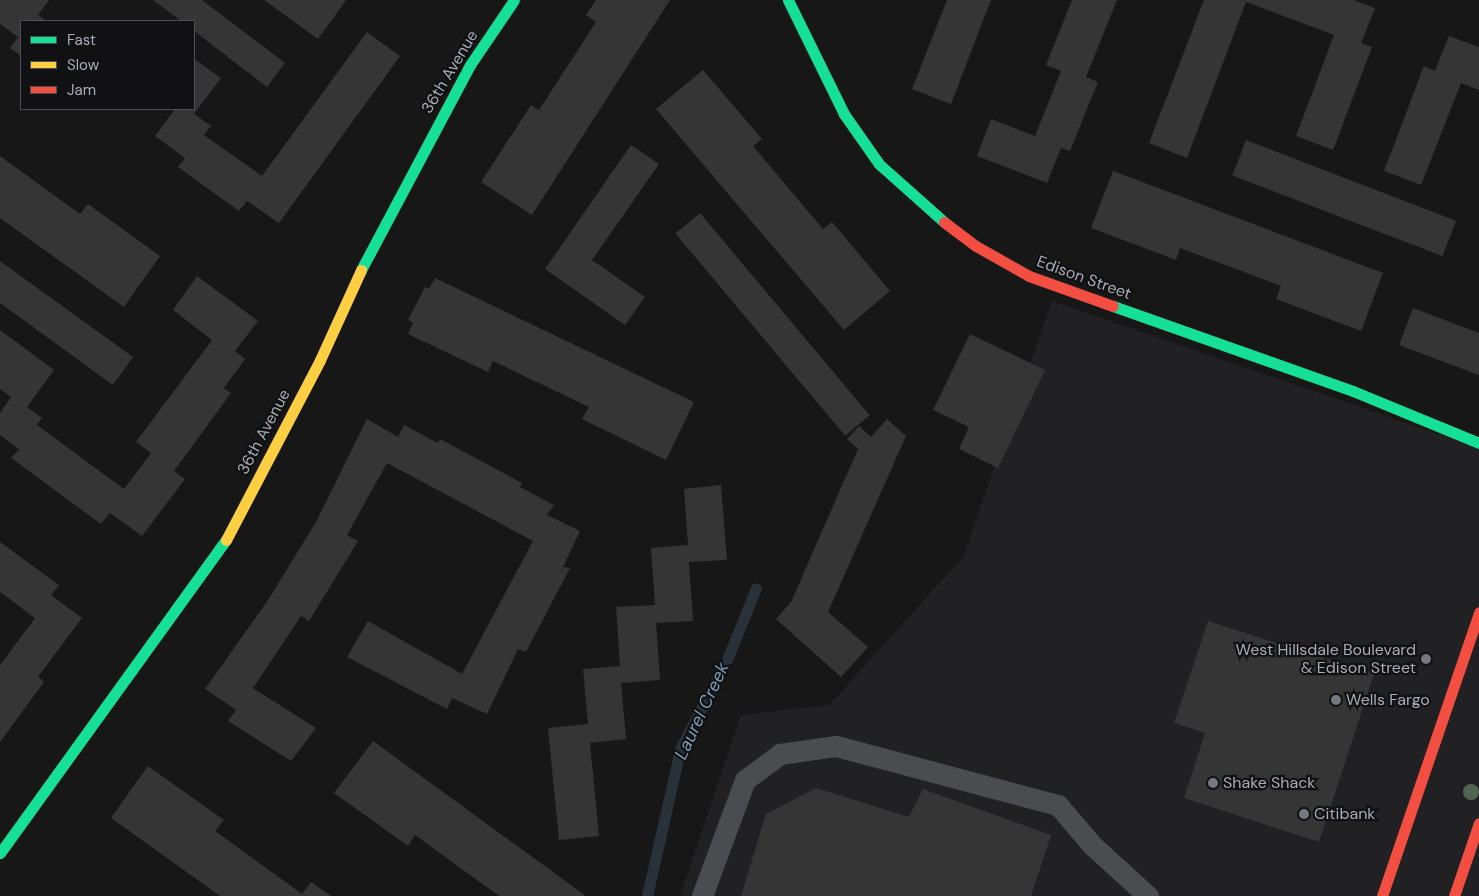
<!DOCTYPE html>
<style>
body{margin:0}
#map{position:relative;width:1479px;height:896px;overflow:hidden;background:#171717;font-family:"DM Sans",sans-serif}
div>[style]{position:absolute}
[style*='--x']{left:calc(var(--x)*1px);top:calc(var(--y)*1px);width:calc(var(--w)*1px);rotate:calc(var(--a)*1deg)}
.built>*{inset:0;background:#212123}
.stream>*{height:11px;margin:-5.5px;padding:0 5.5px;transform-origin:5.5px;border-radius:5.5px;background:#2a3239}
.building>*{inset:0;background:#353536;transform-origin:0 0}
.lane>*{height:21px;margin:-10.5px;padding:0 10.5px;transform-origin:10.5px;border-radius:10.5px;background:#4b4c50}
.fast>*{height:11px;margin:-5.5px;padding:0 5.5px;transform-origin:5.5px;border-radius:5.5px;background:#16e098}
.slow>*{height:11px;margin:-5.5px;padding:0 5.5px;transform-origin:5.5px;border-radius:5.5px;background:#ffcf43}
.jam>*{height:11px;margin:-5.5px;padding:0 5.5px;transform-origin:5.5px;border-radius:5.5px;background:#f24e42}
.trees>*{width:16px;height:16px;margin:-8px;border-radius:50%;background:#506451}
.dots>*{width:14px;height:14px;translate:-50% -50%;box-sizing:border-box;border:2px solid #111113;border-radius:50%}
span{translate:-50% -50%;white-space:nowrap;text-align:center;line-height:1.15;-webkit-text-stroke:4.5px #111113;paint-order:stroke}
.street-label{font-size:16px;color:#a8adb8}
.poi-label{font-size:16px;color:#a8adb8}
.right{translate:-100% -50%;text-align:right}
.left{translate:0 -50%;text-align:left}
.water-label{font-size:18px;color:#7f9bb3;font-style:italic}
.legend{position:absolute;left:20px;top:20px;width:175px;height:90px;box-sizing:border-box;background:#111113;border:1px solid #4d4f55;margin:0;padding:6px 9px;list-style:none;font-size:15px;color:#a8adb8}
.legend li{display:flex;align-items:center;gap:10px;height:25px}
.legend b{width:25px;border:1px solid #4d4f55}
</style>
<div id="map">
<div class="built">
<div style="clip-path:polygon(1052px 301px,1479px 448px,1479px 896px,680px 896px,741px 715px,829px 705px,963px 557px)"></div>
</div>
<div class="stream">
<div style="--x:647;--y:896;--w:151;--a:-77.3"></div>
<div style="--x:680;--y:749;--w:104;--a:-62.4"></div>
<div style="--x:728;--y:657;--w:74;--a:-67.9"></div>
</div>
<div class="building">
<div style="clip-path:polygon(0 0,49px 0,38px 15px,46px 21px,21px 21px,21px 56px,10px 48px,18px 37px,0 24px)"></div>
<div style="clip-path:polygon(153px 0,202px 0,285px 63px,267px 87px,194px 31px,194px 21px,181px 21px)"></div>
<div style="clip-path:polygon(264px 0,346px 0,318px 39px)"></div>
<div style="clip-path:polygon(596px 0,670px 0,532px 215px,481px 182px,531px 105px,539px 110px,596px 22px,586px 15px)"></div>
<div style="clip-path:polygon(947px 0,991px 0,951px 104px,912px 89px)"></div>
<div style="clip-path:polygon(1072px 0,1117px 0,1086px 77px,1098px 82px,1070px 151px,1061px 148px,1047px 183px,977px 156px,991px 119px,1035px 136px,1061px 71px,1046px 65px)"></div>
<div style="clip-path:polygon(1204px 0,1353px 0,1375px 8px,1361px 43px,1372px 47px,1333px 150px,1296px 136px,1334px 35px,1246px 2px,1187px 158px,1149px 143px)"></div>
<div style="clip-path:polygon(367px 32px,400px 56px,279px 223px,247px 201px,239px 211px,178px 167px,185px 158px,155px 136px,175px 109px,194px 109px,194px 59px,221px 78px,194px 114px,211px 126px,204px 135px,262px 176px)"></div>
<div style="clip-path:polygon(1449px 36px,1479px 47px,1479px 90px,1461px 83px,1421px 185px,1384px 171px,1424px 66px,1435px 71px)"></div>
<div style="clip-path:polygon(703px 70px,762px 139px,753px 146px,823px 229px,832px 222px,890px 291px,844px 330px,656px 109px)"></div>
<div style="left:1246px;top:140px;width:225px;height:38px;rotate:21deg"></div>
<div style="clip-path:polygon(631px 145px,659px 164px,592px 260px,645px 297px,625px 325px,545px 269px)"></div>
<div style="clip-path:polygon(0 156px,80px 214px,88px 204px,160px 256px,124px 307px,0 218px)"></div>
<div style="clip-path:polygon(1113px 171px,1383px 273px,1361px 331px,1276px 299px,1281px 286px,1180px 248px,1176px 260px,1091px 228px)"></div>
<div style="left:700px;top:213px;width:264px;height:32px;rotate:50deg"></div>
<div style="clip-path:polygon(0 261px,133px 357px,113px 385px,0 303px)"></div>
<div style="clip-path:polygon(197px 276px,258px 321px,235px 351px,245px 359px,224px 388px,231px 393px,174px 471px,185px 479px,142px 536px,110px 513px,101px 524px,11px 458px,19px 449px,0 435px,0 413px,11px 397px,0 389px,0 330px,54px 370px,27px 407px,42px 418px,37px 425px,124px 489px,151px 453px,136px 442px,212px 340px,173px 310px)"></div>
<div style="clip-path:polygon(435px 278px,694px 402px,666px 460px,582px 419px,589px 407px,493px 361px,488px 372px,408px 334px,413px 323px,408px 320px,425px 287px,429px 289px)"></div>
<div style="clip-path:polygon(1413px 308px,1479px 333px,1479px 375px,1399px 345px)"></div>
<div style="clip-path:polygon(970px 334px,1045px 370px,998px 468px,959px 449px,969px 427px,933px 410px)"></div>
<div style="clip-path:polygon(367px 419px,398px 437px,404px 425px,438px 443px,440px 439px,522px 483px,520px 487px,554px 505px,547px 515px,580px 531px,563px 567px,570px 568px,526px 652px,518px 649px,487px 714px,452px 698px,447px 709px,347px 657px,368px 621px,462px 674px,533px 541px,387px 463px,347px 535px,358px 541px,309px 621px,301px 616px,253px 688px,316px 728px,291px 761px,228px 721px,236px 710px,205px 689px,268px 600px,316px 522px)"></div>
<div style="clip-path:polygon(887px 419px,906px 436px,828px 612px,868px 647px,841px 677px,776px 619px,791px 602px,858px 449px,847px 439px,859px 426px,871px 437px)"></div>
<div style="clip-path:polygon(721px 485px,727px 560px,689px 562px,693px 621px,656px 623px,660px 680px,621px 683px,626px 739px,590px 743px,599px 836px,559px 840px,548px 728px,588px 724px,583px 669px,620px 666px,616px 607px,655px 605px,651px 548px,688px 545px,684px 489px)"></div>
<div style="clip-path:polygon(0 542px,59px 585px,51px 595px,82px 618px,38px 677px,44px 682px,0 742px,0 665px,35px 618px,0 592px)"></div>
<div style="clip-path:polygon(1208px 621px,1374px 674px,1319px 842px,1184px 798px,1205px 733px,1174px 723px)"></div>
<div style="clip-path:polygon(373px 741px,586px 896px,499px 896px,415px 835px,408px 846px,334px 793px)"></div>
<div style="clip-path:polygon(148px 766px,224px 820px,215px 831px,302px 894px,311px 882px,331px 896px,220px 896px,111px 818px)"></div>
<div style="clip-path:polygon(816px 788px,909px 817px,923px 789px,1051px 835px,1031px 896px,741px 896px,766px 814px)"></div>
</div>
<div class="lane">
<div style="--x:702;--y:896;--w:124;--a:-69.7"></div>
<div style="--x:745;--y:780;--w:44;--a:-36.6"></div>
<div style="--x:780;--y:754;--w:57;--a:-8.1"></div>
<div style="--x:836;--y:746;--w:230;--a:14.9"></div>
<div style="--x:1058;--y:805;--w:52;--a:49.6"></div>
<div style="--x:1092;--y:845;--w:76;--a:42.3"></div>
</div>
<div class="fast">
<div style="--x:788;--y:0;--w:127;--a:63.8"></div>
<div style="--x:844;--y:114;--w:61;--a:55"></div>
<div style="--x:879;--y:164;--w:87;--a:41.7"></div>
<div style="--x:361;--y:270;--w:232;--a:-62"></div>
<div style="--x:470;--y:65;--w:78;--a:-55.9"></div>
<div style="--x:1113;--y:306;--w:255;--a:19.5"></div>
<div style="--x:1353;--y:391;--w:136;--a:22.4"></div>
<div style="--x:0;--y:853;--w:386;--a:-54.2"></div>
</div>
<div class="slow">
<div style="--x:226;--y:540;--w:203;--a:-62.4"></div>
<div style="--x:320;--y:360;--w:99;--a:-65.5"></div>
</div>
<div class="jam">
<div style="--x:944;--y:222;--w:40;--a:37"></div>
<div style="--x:976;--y:246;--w:61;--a:29.5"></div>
<div style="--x:1029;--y:276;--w:89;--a:19.7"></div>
<div style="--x:1382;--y:896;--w:300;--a:-71.1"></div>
<div style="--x:1454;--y:896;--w:77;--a:-71.1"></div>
</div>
<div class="trees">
<div style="left:1471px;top:792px"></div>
</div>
<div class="dots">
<div style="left:1426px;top:659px;background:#757880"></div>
<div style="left:1336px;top:700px;background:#757880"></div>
<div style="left:1213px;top:783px;background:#757880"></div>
<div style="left:1304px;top:814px;background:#757880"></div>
</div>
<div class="street-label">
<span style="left:450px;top:72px;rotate:-59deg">36th Avenue</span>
<span style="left:1084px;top:278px;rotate:20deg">Edison Street</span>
<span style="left:264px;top:432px;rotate:-62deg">36th Avenue</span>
</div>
<div class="poi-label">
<span class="right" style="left:1416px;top:659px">West Hillsdale Boulevard<br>&amp; Edison Street</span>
<span class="left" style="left:1346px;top:700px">Wells Fargo</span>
<span class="left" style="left:1223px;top:783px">Shake Shack</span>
<span class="left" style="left:1314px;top:814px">Citibank</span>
</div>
<div class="water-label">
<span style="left:702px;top:711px;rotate:-65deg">Laurel Creek</span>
</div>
<ul class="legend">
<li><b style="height:6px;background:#16e098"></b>Fast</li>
<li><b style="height:6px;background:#ffcf43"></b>Slow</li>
<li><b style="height:6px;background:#f24e42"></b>Jam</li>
</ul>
</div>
